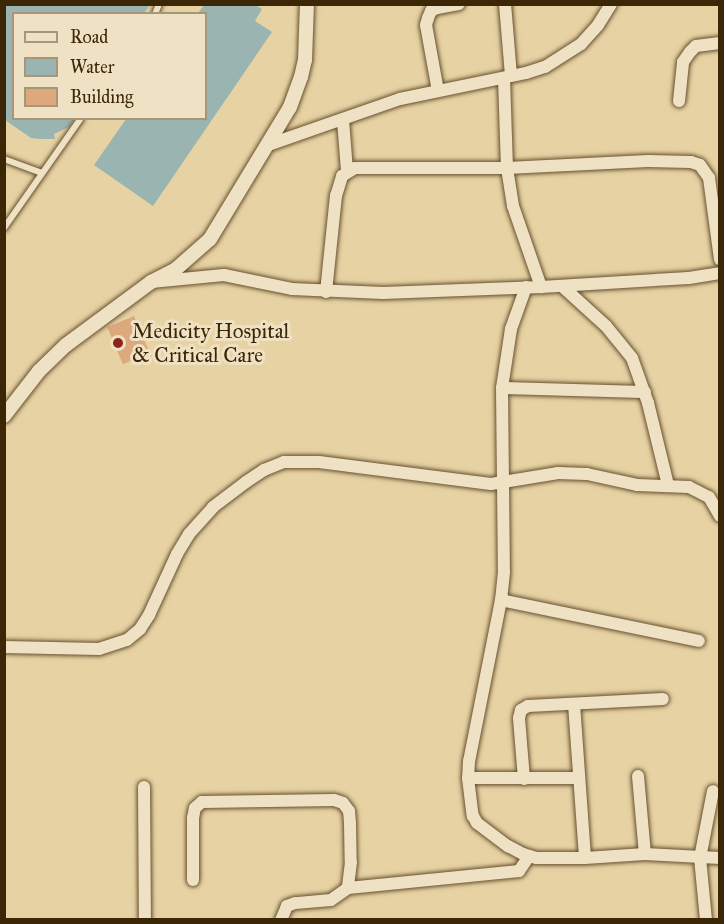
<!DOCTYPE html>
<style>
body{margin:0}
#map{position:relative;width:724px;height:924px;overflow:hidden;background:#e7d2a4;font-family:"IM FELL Great Primer",serif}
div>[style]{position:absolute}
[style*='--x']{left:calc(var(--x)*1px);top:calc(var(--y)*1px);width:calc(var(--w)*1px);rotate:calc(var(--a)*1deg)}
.water>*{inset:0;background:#9ab5b1}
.building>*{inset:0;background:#dea87d;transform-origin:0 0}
.roads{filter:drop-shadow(0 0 2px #66512e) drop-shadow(0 0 2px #66512e)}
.service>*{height:6px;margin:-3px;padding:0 3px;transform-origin:3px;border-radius:3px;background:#efe2c4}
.minor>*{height:12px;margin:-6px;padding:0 6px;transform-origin:6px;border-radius:6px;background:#efe2c4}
.tertiary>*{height:14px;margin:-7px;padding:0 7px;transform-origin:7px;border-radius:7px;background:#efe2c4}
.dots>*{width:16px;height:16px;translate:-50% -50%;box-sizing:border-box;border:3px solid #efe2c4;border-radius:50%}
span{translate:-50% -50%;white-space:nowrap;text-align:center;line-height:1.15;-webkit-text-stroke:6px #efe2c4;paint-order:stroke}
.poi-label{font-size:21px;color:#3b2606}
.left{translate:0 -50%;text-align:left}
.frame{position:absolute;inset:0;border:6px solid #3b2606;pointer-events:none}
.legend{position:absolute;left:12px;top:12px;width:195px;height:108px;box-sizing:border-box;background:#efe2c4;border:2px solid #a79778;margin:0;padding:8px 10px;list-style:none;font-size:18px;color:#3b2606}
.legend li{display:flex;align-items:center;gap:12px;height:30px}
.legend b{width:30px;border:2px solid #a79778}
</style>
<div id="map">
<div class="water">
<div style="clip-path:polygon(4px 5px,5px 4px,150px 5px,144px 13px,14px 14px,14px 118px,75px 119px,69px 127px,54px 134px,55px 139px,40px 139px,31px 138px,5px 120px)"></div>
<div style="clip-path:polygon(204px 5px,255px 5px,262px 9px,255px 21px,272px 32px,153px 206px,94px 165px,126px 119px,206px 118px,206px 14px,198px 13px)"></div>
</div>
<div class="building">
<div style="left:134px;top:316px;width:40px;height:29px;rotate:67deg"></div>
</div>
<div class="roads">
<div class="service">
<div style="--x:155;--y:14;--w:11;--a:-68"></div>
<div style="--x:4;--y:159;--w:40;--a:20.2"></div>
<div style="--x:4;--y:228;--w:134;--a:-55"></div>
</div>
<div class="minor">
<div style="--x:505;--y:4;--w:72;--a:85.2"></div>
<div style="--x:504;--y:78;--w:90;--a:88.1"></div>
<div style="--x:507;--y:168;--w:38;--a:81"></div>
<div style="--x:513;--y:206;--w:86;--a:70.9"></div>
<div style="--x:438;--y:91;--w:67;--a:-100.3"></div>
<div style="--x:426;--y:25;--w:7;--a:-74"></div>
<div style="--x:428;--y:18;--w:8;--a:-67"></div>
<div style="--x:431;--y:11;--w:7;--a:-27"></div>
<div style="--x:437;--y:8;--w:22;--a:-10"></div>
<div style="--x:679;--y:101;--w:39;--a:-84"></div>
<div style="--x:683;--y:62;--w:12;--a:-55"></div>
<div style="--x:690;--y:52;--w:8;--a:-45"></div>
<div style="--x:696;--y:46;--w:24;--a:-7"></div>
<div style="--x:343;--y:120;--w:51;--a:85.5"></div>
<div style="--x:268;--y:145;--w:140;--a:-19.2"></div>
<div style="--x:400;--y:99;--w:129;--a:-11.7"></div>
<div style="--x:526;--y:73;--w:20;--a:-18"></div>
<div style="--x:545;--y:67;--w:43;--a:-32.6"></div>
<div style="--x:581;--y:44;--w:25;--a:-48"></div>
<div style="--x:598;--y:25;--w:25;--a:-58"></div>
<div style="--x:151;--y:282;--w:73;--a:-5.5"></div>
<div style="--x:224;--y:275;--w:69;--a:11.6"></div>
<div style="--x:292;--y:289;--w:91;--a:2.5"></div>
<div style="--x:383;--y:293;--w:158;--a:-2.2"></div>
<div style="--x:541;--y:287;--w:148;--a:-3.5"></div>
<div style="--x:689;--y:278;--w:31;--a:-9"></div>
<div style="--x:562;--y:286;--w:59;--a:42.3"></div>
<div style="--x:606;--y:326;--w:41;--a:50.9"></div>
<div style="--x:632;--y:358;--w:48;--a:70.4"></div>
<div style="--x:648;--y:403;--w:84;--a:76.3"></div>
<div style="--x:526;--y:287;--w:45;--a:109.7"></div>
<div style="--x:511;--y:329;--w:60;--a:98.7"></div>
<div style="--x:502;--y:388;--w:184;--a:89.4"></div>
<div style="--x:504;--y:572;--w:28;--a:96"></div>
<div style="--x:501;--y:600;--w:164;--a:101.2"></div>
<div style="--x:469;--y:761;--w:17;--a:93"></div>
<div style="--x:468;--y:778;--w:38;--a:83"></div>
<div style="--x:473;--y:816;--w:8;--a:60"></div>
<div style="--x:477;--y:823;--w:39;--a:37"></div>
<div style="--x:508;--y:846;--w:17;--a:28"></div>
<div style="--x:523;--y:854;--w:14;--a:17"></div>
<div style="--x:536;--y:858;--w:49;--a:0"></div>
<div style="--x:585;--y:858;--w:60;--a:-3.8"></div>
<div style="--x:645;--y:854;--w:75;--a:3.1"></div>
<div style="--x:326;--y:292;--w:97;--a:-84.1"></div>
<div style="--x:336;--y:196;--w:21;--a:-73"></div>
<div style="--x:342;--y:176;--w:15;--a:-32"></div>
<div style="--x:355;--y:168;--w:152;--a:0"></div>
<div style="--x:507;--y:168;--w:141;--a:-2.8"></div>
<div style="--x:648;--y:161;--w:43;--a:1.3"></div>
<div style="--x:691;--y:162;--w:9;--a:18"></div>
<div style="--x:700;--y:165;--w:16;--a:55"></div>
<div style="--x:709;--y:178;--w:82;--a:82.3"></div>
<div style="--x:502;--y:388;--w:143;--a:1.6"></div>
<div style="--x:501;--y:600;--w:202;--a:11.7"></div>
<div style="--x:4;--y:647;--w:95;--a:1.2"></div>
<div style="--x:99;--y:649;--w:29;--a:-18"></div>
<div style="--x:127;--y:640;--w:17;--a:-40"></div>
<div style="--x:140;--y:629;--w:17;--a:-57"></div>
<div style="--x:149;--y:615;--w:67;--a:-65.3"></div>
<div style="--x:177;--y:554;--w:23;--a:-59"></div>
<div style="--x:189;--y:534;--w:36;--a:-48"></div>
<div style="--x:213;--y:507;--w:41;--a:-37.1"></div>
<div style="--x:246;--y:482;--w:22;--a:-34"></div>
<div style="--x:264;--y:470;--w:22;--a:-22"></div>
<div style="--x:284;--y:462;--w:35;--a:0"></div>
<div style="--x:319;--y:462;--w:173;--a:7.3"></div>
<div style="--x:491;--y:484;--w:68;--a:-9.3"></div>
<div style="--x:558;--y:473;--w:29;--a:2"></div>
<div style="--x:587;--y:474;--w:51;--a:12.4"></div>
<div style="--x:637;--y:485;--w:52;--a:2.2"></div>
<div style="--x:689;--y:487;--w:22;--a:27"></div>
<div style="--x:709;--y:497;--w:22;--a:60"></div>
<div style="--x:574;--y:704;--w:154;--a:85.9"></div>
<div style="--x:638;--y:776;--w:78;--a:84.9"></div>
<div style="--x:468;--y:778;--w:111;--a:0"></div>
<div style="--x:524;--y:779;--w:61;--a:-94.7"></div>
<div style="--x:519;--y:718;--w:8;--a:-76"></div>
<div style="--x:521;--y:710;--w:8;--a:-30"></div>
<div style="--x:528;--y:706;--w:135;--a:-3"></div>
<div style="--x:144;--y:787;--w:133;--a:89.6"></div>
<div style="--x:193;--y:880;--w:62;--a:-90"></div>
<div style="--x:193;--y:818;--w:10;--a:-79"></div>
<div style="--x:195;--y:808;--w:9;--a:-41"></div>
<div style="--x:202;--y:802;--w:132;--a:-0.9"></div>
<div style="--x:334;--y:800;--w:9;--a:18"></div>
<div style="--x:343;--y:803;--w:10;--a:53"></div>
<div style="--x:349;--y:811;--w:12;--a:85"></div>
<div style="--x:350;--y:823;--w:39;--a:89"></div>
<div style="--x:351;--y:862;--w:26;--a:97"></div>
<div style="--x:348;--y:888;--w:21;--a:145"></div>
<div style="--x:331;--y:900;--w:36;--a:175"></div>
<div style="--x:295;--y:903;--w:9;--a:159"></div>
<div style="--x:287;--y:906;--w:15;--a:113"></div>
<div style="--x:348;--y:888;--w:172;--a:-5.7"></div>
<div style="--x:519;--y:871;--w:18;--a:-56"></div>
<div style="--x:706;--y:920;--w:62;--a:-95.5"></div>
<div style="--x:700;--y:858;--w:68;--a:-79"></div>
</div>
<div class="tertiary">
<div style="--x:4;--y:416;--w:57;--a:-52.1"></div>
<div style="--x:39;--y:371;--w:37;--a:-44"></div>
<div style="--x:66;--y:345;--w:106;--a:-36.5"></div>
<div style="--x:151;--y:282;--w:28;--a:-27"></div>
<div style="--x:176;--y:269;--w:45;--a:-41.4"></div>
<div style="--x:210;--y:239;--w:154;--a:-58.8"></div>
<div style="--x:290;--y:107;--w:32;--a:-70"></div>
<div style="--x:301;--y:77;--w:17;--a:-77"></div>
<div style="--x:305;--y:60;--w:56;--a:-88"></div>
</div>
</div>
<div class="dots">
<div style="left:118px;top:343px;background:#8f2418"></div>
</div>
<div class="poi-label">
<span class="left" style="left:132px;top:343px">Medicity Hospital<br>&amp; Critical Care</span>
</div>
<div class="frame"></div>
<ul class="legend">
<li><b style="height:8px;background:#efe2c4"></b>Road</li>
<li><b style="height:16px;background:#9ab5b1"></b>Water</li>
<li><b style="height:16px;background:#dea87d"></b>Building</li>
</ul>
</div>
